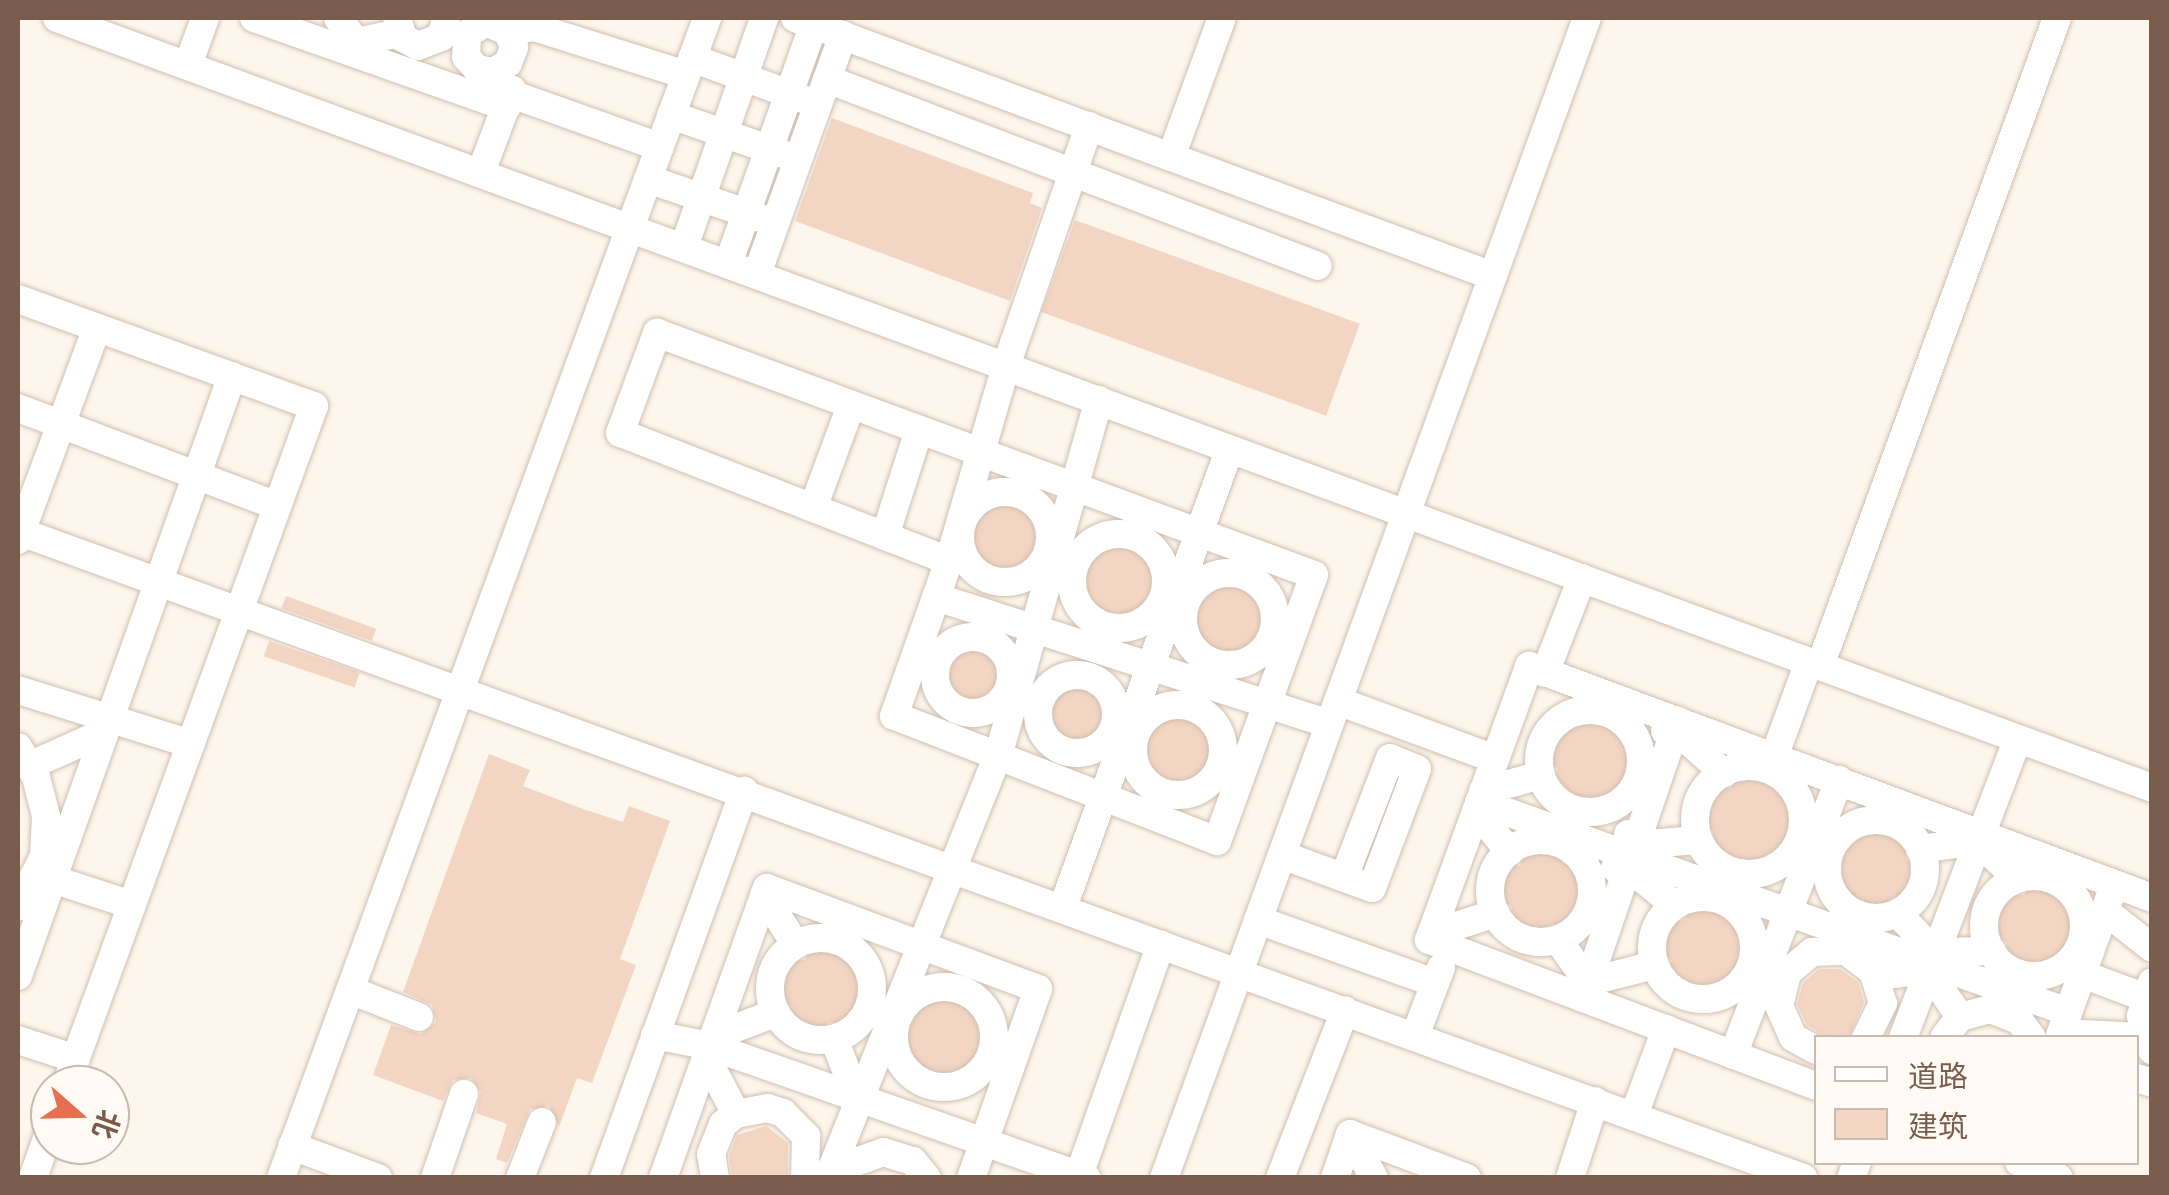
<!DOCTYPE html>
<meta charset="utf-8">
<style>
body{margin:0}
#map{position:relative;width:2169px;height:1195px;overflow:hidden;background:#fdf6ec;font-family:"Archivo Narrow","Noto Sans SC",sans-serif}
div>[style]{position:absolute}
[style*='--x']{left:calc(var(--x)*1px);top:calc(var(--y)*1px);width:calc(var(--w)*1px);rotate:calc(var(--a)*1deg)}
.building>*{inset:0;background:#f3d5c3;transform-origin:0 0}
.round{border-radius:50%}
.roads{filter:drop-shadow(0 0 2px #d1beb0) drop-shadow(0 0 2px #d1beb0)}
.street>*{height:28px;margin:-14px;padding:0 14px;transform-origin:14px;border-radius:14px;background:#fff}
.street>.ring{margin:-14px;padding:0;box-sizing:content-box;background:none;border:28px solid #fff;border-radius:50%}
span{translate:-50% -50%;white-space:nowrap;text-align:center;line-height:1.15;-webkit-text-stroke:10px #fffaf3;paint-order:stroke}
.frame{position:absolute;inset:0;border:20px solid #7a5c4d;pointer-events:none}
.legend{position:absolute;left:1814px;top:1035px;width:325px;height:130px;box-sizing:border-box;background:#fffaf3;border:2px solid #cabbb1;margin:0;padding:12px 18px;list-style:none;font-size:30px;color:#7a5c4d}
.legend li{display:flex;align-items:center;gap:20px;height:50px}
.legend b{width:50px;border:2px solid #cabbb1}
.north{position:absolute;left:30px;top:1065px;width:100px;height:100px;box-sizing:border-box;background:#fffaf3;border:2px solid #cabbb1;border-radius:50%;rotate:110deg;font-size:28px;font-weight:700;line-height:40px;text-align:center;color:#7a5c4d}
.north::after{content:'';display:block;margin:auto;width:35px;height:45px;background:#e76f51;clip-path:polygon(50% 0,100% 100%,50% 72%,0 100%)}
</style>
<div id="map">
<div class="building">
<div style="clip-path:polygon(832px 118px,1033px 193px,1030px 203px,1042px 208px,1010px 301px,795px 221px)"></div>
<div style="left:1075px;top:220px;width:303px;height:98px;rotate:20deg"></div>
<div class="round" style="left:968px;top:499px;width:78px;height:78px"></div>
<div class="round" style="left:1077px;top:538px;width:84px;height:84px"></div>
<div class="round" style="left:1189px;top:577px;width:82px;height:82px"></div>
<div style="left:286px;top:596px;width:96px;height:13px;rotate:20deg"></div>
<div class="round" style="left:938px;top:641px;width:68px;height:68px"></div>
<div style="left:269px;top:641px;width:96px;height:16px;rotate:19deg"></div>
<div class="round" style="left:1042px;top:679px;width:70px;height:70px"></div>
<div class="round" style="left:1138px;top:710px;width:82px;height:82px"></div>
<div style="clip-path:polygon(1588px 715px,1622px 727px,1637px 759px,1624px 793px,1592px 808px,1558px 796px,1553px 788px,1558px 769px,1544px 758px,1556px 730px)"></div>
<div style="clip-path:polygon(489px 754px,530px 770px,523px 786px,583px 809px,623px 822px,629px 806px,670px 821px,620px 959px,636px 965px,592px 1083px,577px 1078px,541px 1175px,559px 1127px,549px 1106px,530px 1109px,507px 1163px,496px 1159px,507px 1124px,476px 1113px,481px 1092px,471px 1078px,453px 1080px,443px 1101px,373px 1075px,391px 1025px,421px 1034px,436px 1022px,432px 1005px,403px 992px)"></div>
<div style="clip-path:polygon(1741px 773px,1780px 784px,1796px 816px,1792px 848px,1751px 868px,1714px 855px,1713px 831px,1699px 823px,1711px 787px,1730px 789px)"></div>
<div style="clip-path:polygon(1874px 823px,1907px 836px,1906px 859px,1922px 868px,1910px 901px,1893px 897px,1877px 916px,1844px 904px,1829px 872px,1841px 838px)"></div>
<div style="clip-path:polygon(1540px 844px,1573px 856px,1588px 889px,1576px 922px,1549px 925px,1541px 937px,1510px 925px,1512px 907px,1495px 893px,1502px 867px,1520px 866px,1527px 847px)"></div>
<div style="clip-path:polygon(2035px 880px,2066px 892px,2080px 924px,2068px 958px,2036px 973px,2005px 962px,2007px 943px,1988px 928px,2000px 895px,2024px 895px)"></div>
<div style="clip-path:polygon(1699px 902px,1732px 914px,1748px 947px,1735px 980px,1703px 995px,1670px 983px,1671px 960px,1655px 948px,1666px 919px,1682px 921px)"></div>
<div style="clip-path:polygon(813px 943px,851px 954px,865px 982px,864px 1006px,848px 1025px,829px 1022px,817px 1034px,789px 1023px,791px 1006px,775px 996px,785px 958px,805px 960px)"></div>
<div style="clip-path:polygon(1819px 969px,1840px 969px,1858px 982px,1864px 1002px,1849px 1038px,1828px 1038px,1807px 1025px,1797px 1004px,1803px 983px)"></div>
<div class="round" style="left:901px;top:992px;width:90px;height:90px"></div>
<div style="clip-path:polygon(766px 1126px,788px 1143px,788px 1178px,732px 1178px,729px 1156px,737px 1135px)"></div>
</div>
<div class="roads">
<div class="street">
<div style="--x:57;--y:18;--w:2232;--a:20.18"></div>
<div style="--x:254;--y:18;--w:268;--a:19.4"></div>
<div style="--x:338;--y:18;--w:30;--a:53"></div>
<div style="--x:356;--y:42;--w:45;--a:-11.6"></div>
<div style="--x:397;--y:18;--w:21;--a:73"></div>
<div style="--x:403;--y:38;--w:17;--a:28"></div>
<div style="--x:418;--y:46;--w:25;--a:-21"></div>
<div style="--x:441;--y:37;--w:20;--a:-75"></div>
<div style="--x:795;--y:18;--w:744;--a:20.29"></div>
<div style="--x:508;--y:32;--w:26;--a:-11"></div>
<div style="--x:534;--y:27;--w:159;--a:17.5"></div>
<div style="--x:692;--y:58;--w:118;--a:20.3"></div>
<div style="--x:188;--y:65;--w:50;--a:-70.1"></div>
<div style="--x:494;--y:72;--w:17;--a:-33"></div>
<div style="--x:508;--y:63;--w:17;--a:-69"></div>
<div style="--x:514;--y:47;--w:16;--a:-112"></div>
<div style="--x:508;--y:32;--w:23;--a:-155"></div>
<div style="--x:487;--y:22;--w:23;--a:149"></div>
<div style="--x:467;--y:34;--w:23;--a:92"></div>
<div style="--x:466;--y:57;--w:16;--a:47"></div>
<div style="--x:477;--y:69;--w:17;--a:10"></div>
<div style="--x:494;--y:72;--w:28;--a:52"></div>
<div style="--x:511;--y:94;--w:158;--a:19.6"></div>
<div style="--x:827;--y:79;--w:525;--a:20.85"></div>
<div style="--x:671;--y:115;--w:119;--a:19.2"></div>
<div style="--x:1171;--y:157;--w:148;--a:-69.9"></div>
<div style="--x:481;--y:172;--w:88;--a:-69.3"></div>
<div style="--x:648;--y:179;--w:119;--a:19.2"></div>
<div style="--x:684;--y:247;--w:243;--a:-70.7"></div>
<div style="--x:728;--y:264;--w:255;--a:-70.3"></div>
<div style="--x:757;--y:274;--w:254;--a:-70.2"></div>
<div style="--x:18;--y:299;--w:315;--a:19.9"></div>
<div style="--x:314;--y:406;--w:723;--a:110.06"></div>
<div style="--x:657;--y:333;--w:700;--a:20.22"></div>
<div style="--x:1314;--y:575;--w:283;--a:110"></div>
<div style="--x:1217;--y:841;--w:346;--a:-158.8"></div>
<div style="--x:894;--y:716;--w:164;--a:-70.5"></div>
<div style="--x:949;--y:561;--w:353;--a:-158.7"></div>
<div style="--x:620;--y:433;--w:107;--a:-69.7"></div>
<div style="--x:18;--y:408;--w:277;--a:20.7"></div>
<div class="ring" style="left:960px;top:492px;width:62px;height:62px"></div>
<div style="--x:813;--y:508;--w:110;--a:-69.7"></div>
<div style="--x:18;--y:531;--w:1899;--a:19.92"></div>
<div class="ring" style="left:1072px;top:534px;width:66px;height:66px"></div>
<div style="--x:885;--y:536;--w:111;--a:-72.2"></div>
<div style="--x:18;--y:540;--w:226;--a:-69.6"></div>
<div style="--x:949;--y:561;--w:203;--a:-73.7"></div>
<div style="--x:1006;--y:366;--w:254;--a:-70.9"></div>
<div class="ring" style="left:1183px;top:573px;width:64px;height:64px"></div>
<div style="--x:936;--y:597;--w:413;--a:17.9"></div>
<div class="ring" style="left:935px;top:637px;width:48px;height:48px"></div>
<div style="--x:1820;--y:666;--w:690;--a:-69.91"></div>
<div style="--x:1545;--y:673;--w:102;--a:-68.7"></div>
<div class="ring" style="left:1038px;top:675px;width:50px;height:50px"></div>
<div style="--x:18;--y:690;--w:181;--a:17.3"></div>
<div style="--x:1338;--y:701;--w:167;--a:20.3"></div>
<div class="ring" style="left:1133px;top:705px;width:62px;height:62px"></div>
<div class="ring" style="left:1539px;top:710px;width:74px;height:74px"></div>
<div style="--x:1665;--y:731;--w:10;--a:-11"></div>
<div style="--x:1675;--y:729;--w:66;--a:41.9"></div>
<div style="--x:18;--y:747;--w:35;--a:59"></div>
<div style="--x:36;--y:777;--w:40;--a:75.6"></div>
<div style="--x:46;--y:816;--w:40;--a:92.9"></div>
<div style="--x:44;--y:856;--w:57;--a:117"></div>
<div style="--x:1774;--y:757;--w:101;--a:-69.8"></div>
<div style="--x:29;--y:766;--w:83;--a:-24.1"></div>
<div class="ring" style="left:1695px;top:766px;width:80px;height:80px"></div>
<div style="--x:1483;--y:791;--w:60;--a:-15.4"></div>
<div style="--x:1479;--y:802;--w:625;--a:19.62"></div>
<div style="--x:1476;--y:811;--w:53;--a:50.3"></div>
<div class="ring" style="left:1827px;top:820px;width:70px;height:70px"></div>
<div style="--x:1628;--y:834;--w:13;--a:58"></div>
<div style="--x:1635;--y:845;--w:63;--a:-4.5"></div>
<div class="ring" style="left:1490px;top:840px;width:74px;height:74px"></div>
<div style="--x:1920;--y:849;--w:58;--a:-8"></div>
<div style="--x:1977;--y:841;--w:56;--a:42.8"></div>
<div style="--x:1282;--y:855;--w:96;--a:20.1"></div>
<div style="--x:1372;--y:888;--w:127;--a:-69.3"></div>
<div style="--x:1417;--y:769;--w:29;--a:-158"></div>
<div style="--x:1390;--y:758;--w:128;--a:111.1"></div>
<div style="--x:1615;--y:868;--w:13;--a:-4"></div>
<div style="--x:1628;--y:867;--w:60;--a:39"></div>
<div class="ring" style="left:1984px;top:876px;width:72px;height:72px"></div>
<div style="--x:52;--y:879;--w:84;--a:18"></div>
<div style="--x:764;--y:895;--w:59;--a:57.4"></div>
<div class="ring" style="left:1652px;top:897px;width:74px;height:74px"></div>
<div style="--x:1063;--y:907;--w:487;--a:-70"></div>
<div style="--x:2105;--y:911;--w:60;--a:38.2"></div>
<div style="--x:1898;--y:914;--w:53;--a:45.8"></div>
<div style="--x:1935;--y:952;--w:57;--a:-1"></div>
<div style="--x:1258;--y:920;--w:188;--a:19.6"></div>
<div style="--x:1431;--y:934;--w:68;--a:-17.9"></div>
<div class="ring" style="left:770px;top:938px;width:74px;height:74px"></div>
<div style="--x:1558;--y:940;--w:52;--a:54.5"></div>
<div style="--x:1588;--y:982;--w:68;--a:-14.4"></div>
<div style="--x:2082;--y:974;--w:66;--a:20.4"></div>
<div style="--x:18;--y:976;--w:637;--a:-70.37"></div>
<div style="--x:1875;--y:976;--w:53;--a:-6.5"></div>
<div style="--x:1928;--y:970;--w:57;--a:55.8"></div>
<div style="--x:2152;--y:982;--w:36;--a:108"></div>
<div style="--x:2141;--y:1016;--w:36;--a:72"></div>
<div class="ring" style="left:894px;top:987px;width:72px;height:72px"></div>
<div style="--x:350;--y:990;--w:74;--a:21.4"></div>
<div style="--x:1583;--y:998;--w:293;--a:-71.1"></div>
<div style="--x:2061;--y:1033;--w:83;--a:2.8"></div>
<div style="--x:655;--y:1035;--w:56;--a:11.3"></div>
<div style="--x:710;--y:1046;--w:399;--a:19.3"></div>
<div style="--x:1415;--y:1036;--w:73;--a:-69.1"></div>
<div style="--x:713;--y:1037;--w:66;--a:-21.2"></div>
<div style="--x:1903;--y:1038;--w:320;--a:-69"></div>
<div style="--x:1944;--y:1038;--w:26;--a:-53"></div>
<div style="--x:1960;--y:1017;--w:31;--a:-15"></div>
<div style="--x:1990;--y:1009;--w:31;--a:21"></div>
<div style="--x:2019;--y:1020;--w:22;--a:54"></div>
<div style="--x:2059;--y:1038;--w:163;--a:-70.2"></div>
<div style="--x:834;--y:1039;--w:66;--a:68.8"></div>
<div style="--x:18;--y:1040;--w:61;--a:18.1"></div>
<div style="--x:1816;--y:1050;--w:26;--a:-151"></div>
<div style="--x:1793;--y:1037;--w:34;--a:-114"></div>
<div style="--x:1779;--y:1006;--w:34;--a:-76"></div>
<div style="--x:1787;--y:973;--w:33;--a:-40"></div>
<div style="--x:1812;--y:952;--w:34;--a:-2"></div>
<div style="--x:1846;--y:951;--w:34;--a:37"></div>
<div style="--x:1873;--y:971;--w:34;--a:73"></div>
<div style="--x:1883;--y:1003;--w:39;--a:116"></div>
<div style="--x:1733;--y:1055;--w:295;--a:-68.9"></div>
<div style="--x:706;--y:1057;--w:64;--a:62.2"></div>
<div style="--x:2136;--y:1078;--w:17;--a:17"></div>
<div style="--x:1816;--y:1086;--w:414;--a:-159.3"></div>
<div style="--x:1429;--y:940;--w:292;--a:-69.9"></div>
<div style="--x:1529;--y:666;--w:665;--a:20.42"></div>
<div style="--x:1634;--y:1115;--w:92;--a:-69.6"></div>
<div style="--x:1350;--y:1134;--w:50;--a:61.4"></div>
<div style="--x:292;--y:1146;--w:92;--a:20.4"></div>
<div style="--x:2019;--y:1162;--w:43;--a:21.8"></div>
<div style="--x:33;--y:1178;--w:51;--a:-70.5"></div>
<div style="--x:281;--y:1178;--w:1236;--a:-69.83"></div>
<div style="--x:435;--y:1178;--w:89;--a:-71"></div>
<div style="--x:520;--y:1178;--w:60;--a:-68.6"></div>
<div style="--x:604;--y:1178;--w:412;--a:-70.1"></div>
<div style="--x:663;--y:1178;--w:308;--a:-70.3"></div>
<div style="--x:767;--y:888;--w:289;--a:20.4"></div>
<div style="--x:1038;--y:989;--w:201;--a:109.5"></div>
<div style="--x:715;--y:1178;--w:24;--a:-99"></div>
<div style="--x:711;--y:1154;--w:32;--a:-68"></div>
<div style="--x:723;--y:1124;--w:16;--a:-38"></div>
<div style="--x:736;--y:1114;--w:32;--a:-11"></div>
<div style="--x:767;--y:1108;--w:17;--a:17"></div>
<div style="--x:783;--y:1113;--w:33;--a:45"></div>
<div style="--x:806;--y:1136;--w:42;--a:91.4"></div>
<div style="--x:828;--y:1178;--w:458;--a:-68.1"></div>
<div style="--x:999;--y:753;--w:367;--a:-74.2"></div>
<div style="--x:841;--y:1178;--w:19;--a:-51"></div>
<div style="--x:853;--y:1163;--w:32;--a:-20"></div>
<div style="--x:883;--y:1152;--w:31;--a:17"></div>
<div style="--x:913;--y:1161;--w:22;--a:51"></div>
<div style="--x:1078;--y:1178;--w:248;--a:-70.5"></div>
<div style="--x:1164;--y:1178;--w:1235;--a:-69.97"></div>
<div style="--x:1280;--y:1178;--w:180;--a:-68.8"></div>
<div style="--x:1335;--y:1178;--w:46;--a:-71.2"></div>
<div style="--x:1350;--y:1134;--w:125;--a:20.6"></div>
<div style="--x:1570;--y:1178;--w:81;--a:-72"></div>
<div style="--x:1851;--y:1178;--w:17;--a:-69"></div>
</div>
</div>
<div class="frame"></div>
<ul class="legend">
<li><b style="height:12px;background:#fff"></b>道路</li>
<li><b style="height:28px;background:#f3d5c3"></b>建筑</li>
</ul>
<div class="north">北</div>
</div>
